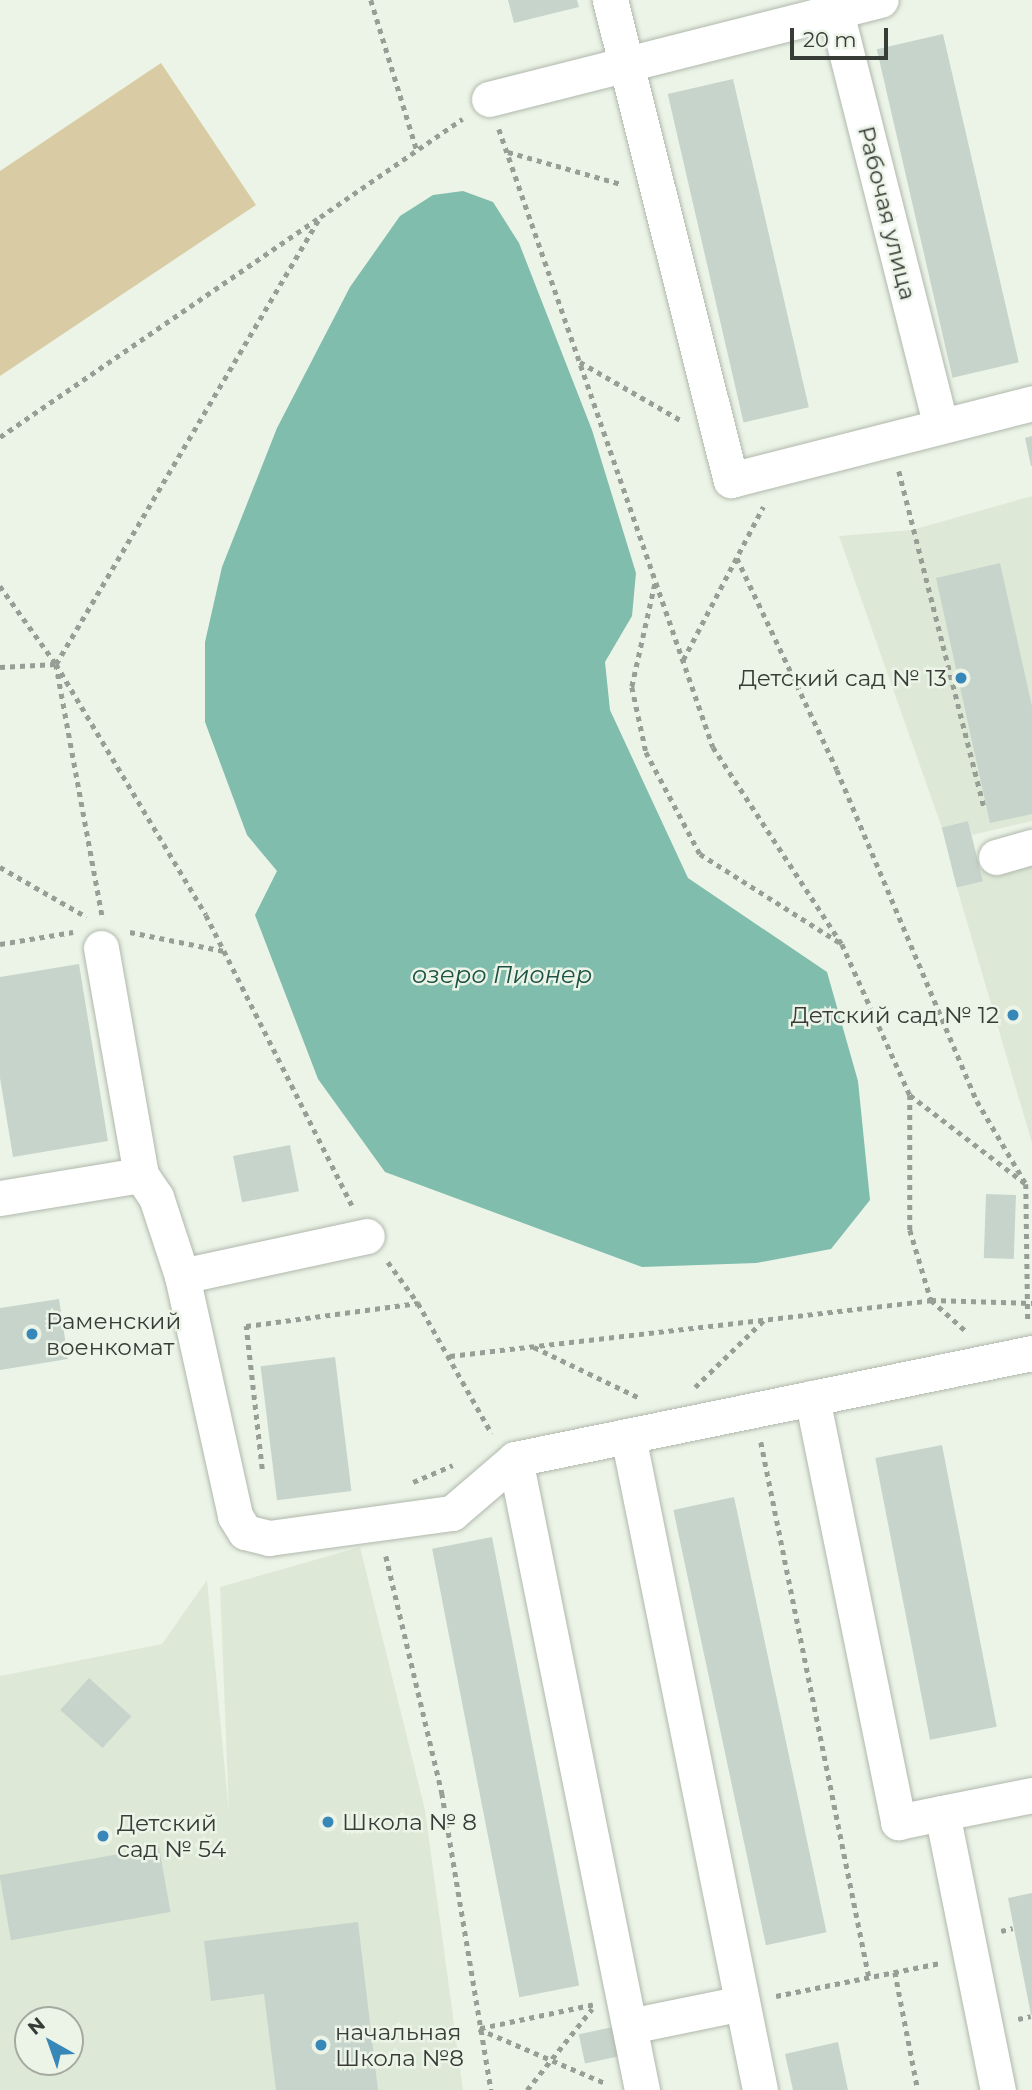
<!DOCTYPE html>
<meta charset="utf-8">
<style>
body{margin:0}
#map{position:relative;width:1032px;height:2090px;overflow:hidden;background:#ecf4e8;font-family:Montserrat,sans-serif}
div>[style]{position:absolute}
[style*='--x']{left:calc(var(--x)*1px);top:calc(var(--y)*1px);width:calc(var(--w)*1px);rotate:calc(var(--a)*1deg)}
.built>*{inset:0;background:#dde9d6}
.green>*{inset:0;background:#d9cca4}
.water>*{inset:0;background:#80bdad}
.building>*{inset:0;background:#c7d4cb;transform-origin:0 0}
.path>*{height:4.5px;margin-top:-2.25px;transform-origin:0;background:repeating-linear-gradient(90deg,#979e95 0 5px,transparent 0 10px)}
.roads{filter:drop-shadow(0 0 2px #b0b8ac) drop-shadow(0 0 2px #b0b8ac)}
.minor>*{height:35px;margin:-17.5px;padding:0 17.5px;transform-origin:17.5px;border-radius:17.5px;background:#fff}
.dots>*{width:19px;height:19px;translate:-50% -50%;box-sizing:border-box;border:4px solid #ecf4e8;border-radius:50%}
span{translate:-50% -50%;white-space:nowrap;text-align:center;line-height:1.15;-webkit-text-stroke:5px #ecf4e8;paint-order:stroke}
.street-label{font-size:23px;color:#383c37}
.poi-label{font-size:23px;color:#383c37}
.right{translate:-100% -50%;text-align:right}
.left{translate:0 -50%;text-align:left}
.water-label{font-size:24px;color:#1f5246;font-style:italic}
.north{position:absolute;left:14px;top:2006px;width:70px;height:70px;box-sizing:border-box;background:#ecf4e8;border:2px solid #a4aaa1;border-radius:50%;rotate:320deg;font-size:19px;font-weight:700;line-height:28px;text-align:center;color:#383c37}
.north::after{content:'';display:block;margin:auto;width:24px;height:32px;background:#3787b9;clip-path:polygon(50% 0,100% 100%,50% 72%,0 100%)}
.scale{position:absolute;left:790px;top:28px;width:98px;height:32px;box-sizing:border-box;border:4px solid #383c37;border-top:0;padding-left:9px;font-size:21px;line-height:24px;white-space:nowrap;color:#383c37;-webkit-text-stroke:5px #ecf4e8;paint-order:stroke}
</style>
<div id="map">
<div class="built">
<div style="clip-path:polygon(1032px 496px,1032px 821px,972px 835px,968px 821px,942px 828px,839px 536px,912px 530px)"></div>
<div style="clip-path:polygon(1032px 857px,1032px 1143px,957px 888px,983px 881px,980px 869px)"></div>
<div style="clip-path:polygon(evenodd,360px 1547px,425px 1810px,463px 2090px,0 2090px,0 1676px,162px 1644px,207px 1580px,229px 1813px,220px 1587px,360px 1547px,28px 2020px,70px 2020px,70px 2062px,28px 2062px,28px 2020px)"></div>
</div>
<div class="green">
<div style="clip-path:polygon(161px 63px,256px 205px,0 376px,0 171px)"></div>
</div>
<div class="water">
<div style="clip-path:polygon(463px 191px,493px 202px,519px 243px,592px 430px,636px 573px,632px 616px,605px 662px,610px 710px,688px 878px,827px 972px,858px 1081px,870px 1200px,831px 1249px,756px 1263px,642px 1267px,385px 1172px,318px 1079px,255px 915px,277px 871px,247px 835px,205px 722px,205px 642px,222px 567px,277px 428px,350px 287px,400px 216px,433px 195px)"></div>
</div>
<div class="building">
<div style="clip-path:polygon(508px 0,577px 0,579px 7px,514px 23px)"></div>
<div style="left:943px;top:34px;width:337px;height:68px;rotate:77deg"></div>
<div style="left:733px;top:79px;width:337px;height:67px;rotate:77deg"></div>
<div style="clip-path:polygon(1032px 436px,1032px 466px,1031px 466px,1025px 438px)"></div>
<div style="clip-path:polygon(1000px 563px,1032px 706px,1032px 814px,990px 823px,936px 578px)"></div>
<div style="left:968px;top:821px;width:62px;height:27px;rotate:76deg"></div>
<div style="clip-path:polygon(79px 964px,108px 1141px,13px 1157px,0 1078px,0 977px)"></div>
<div style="left:290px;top:1145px;width:47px;height:58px;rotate:79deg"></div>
<div style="left:986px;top:1194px;width:30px;height:64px;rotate:2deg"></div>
<div style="clip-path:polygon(59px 1299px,68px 1359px,0 1370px,0 1308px)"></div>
<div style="left:335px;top:1357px;width:135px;height:75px;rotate:83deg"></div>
<div style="left:942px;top:1445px;width:287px;height:68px;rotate:79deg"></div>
<div style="left:734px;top:1497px;width:445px;height:62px;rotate:78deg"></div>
<div style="left:492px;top:1537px;width:457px;height:61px;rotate:79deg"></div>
<div style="left:89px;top:1678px;width:57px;height:43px;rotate:42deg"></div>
<div style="left:159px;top:1847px;width:66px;height:162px;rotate:80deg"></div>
<div style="clip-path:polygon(1032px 1893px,1032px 2015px,1031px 2015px,1008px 1898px)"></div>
<div style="clip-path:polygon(358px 1922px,378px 2090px,276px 2090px,264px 1994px,211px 2001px,204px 1941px)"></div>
<div style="left:613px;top:2027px;width:30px;height:35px;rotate:78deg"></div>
<div style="clip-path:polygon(838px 2042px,848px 2090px,793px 2090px,785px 2054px)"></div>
</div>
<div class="path">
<div style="--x:371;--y:0;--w:157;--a:73"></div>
<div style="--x:499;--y:129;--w:654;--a:70.9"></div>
<div style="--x:713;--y:747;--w:235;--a:56.8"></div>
<div style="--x:842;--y:944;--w:166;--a:65.8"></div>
<div style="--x:910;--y:1095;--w:135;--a:90"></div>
<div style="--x:910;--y:1230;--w:73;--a:73.3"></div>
<div style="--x:931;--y:1300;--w:48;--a:41.6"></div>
<div style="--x:508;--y:152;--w:117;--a:15.8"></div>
<div style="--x:580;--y:362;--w:118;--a:30"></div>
<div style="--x:0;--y:437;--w:385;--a:-34.5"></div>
<div style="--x:899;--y:471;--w:346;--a:75.8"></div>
<div style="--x:737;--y:558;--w:234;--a:64.7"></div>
<div style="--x:837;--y:770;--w:359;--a:67.1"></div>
<div style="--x:977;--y:1101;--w:96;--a:59.4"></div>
<div style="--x:655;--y:584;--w:106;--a:102.6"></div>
<div style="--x:632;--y:687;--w:66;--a:77.8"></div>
<div style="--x:646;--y:752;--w:115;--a:62.1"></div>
<div style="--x:700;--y:854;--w:166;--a:32.4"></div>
<div style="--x:0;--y:586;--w:96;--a:54.3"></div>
<div style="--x:56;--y:664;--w:292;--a:59.1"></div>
<div style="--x:206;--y:915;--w:325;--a:63.3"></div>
<div style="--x:683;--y:660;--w:173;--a:-62.4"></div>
<div style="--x:56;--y:664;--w:519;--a:-59.43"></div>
<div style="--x:320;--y:217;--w:173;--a:-34.6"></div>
<div style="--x:0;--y:667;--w:56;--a:-3.1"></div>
<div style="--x:56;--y:664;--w:255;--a:79.6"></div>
<div style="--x:0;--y:867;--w:100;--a:29.9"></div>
<div style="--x:130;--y:932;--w:96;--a:11.4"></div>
<div style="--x:0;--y:944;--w:74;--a:-9.3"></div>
<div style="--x:910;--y:1095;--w:146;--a:37.5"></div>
<div style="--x:1026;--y:1184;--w:138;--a:89.2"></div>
<div style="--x:388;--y:1262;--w:51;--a:53.8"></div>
<div style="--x:418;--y:1303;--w:150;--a:60.5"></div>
<div style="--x:534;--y:1347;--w:118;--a:25.7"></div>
<div style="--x:450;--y:1356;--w:484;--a:-6.6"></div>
<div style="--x:931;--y:1300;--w:101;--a:1.7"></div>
<div style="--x:695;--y:1387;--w:96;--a:-44.2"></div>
<div style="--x:761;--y:1442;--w:546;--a:78.59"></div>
<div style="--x:262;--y:1469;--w:144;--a:-96.4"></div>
<div style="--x:246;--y:1326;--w:174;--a:-7.6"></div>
<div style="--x:413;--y:1482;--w:43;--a:-23"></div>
<div style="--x:386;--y:1556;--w:244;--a:76.7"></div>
<div style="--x:442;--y:1793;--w:301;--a:80.6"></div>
<div style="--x:1001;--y:1931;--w:12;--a:-14"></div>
<div style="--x:895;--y:1972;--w:120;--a:79"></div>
<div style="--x:776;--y:1996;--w:166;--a:-11.4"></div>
<div style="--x:593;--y:2005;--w:116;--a:168.1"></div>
<div style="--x:479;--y:2029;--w:137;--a:23.2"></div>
<div style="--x:1018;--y:2019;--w:13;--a:-13"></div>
<div style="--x:527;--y:2090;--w:104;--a:-51.3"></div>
</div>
<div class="roads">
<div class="minor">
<div style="--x:610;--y:0;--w:495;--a:75.9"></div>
<div style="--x:731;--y:480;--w:311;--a:-14.3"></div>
<div style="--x:833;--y:0;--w:439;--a:75.8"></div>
<div style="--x:489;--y:99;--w:404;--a:-14.2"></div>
<div style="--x:996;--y:857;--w:37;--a:-16"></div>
<div style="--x:101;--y:948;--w:230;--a:80"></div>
<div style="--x:0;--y:1198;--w:143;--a:-9.3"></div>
<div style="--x:141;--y:1175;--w:27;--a:56"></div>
<div style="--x:156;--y:1197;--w:83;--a:71.8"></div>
<div style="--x:182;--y:1276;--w:246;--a:77.5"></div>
<div style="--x:235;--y:1516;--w:19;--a:58"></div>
<div style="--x:245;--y:1532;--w:25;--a:14"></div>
<div style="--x:269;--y:1538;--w:185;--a:-7.8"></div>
<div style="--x:452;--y:1513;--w:83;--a:-40.6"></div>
<div style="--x:515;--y:1459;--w:528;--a:-11.59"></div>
<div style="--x:182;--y:1276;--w:189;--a:-12.2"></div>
<div style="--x:812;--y:1398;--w:433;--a:78.5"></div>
<div style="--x:898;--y:1822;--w:45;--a:-11.6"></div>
<div style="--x:942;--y:1813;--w:283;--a:78.6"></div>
<div style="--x:628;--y:1436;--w:667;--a:78.59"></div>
<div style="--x:515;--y:1459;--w:644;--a:78.62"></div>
<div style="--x:942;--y:1813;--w:92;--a:-11.3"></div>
<div style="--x:630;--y:2026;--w:114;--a:-11.6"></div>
</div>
</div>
<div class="dots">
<div style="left:961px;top:678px;background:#3787b9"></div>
<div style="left:1013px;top:1015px;background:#3787b9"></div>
<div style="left:32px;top:1334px;background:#3787b9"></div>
<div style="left:328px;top:1822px;background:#3787b9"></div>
<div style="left:103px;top:1836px;background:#3787b9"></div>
<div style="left:321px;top:2045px;background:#3787b9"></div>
</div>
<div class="street-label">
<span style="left:887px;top:213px;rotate:76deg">Рабочая улица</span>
</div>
<div class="poi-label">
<span class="right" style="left:947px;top:678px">Детский сад № 13</span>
<span class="right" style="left:999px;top:1015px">Детский сад № 12</span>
<span class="left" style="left:46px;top:1334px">Раменский<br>военкомат</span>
<span class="left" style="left:342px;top:1822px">Школа № 8</span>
<span class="left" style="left:117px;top:1836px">Детский<br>сад № 54</span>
<span class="left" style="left:335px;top:2045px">начальная<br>Школа №8</span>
</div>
<div class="water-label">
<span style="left:502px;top:975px">озеро Пионер</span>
</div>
<div class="north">N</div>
<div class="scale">20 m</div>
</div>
